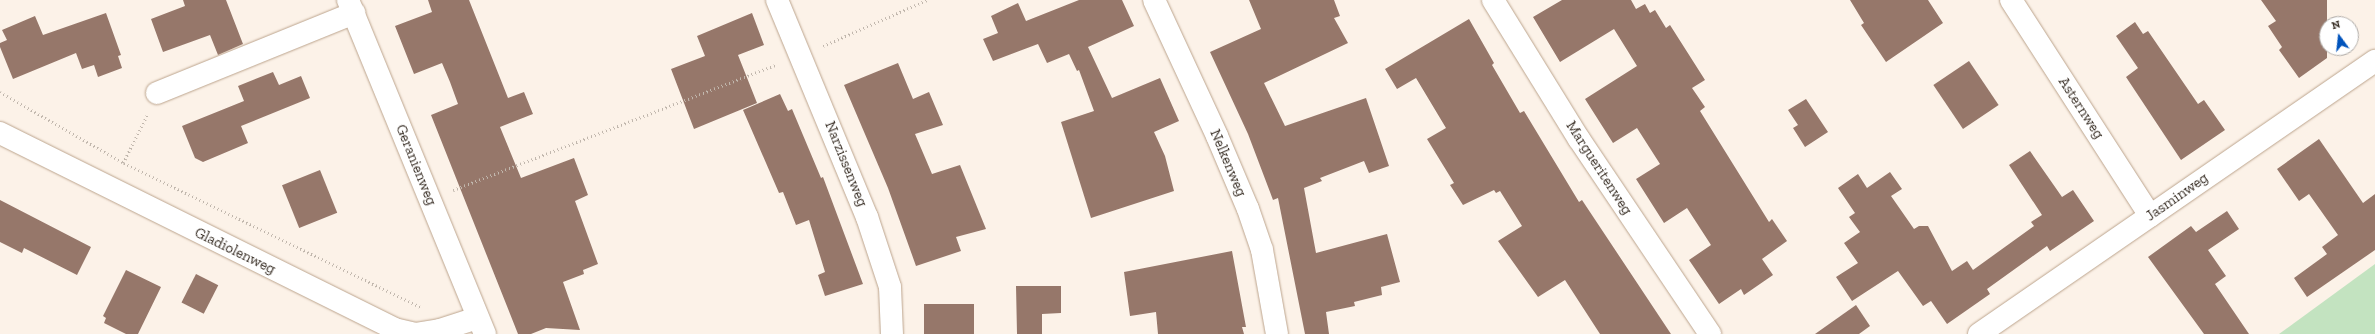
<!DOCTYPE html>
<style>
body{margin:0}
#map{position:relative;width:2375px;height:334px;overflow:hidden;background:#fcf2e8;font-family:"Zilla Slab",serif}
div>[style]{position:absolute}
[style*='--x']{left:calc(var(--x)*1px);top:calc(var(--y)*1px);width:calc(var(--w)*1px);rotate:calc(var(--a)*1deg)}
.green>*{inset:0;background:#c3e3c0}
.building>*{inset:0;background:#96776a;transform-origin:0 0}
.path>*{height:2.5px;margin-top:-1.25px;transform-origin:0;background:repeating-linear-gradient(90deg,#c1b7ad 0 1px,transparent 0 4px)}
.roads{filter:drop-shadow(0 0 1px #bca48d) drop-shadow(0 0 1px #bca48d)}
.street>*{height:22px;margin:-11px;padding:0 11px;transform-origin:11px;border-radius:11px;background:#fff}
span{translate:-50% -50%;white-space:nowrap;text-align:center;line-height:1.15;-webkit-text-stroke:3px #fff;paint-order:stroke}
.street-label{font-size:15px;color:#392f26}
.north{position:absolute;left:2319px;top:16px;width:40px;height:40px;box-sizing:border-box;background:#fff;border:1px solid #b0aca8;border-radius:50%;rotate:345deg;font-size:11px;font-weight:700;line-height:16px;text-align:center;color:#392f26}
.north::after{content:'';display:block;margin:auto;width:14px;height:18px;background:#0053bc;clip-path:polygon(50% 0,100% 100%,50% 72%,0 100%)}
</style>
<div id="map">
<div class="green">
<div style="clip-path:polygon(2375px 264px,2375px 334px,2279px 334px)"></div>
</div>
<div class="building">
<div style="clip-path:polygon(183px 0,226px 0,243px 44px,218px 55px,210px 35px,163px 52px,151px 19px,185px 6px)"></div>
<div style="clip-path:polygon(428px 0,469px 0,508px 98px,524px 92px,533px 114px,500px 127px,521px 178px,574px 158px,588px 195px,575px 201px,598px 264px,583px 270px,584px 274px,563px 282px,580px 330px,546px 328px,531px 334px,518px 334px,431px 115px,458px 104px,450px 82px,442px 63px,414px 74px,395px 26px,432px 12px)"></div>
<div style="clip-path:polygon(1079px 0,1122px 0,1134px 26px,1088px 47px,1112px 98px,1160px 78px,1179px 121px,1154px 132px,1165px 156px,1174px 191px,1091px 218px,1061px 122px,1094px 111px,1079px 70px,1077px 71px,1069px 54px,1047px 63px,1038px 44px,993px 61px,983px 39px,998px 33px,991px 16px,1018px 3px,1026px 21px)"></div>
<div style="clip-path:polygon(1249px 0,1334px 0,1340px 16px,1334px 18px,1348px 43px,1264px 83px,1285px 126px,1366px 98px,1389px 166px,1369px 173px,1364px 161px,1320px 178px,1322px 181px,1304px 188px,1316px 253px,1387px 234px,1400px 282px,1381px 287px,1382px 295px,1354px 302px,1355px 306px,1326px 312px,1329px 334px,1305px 334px,1278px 198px,1273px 200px,1248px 134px,1210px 52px,1261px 29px)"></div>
<div style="clip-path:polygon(1562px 0,1631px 0,1636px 9px,1645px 4px,1650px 13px,1655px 10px,1666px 28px,1670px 25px,1705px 80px,1692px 88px,1705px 107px,1700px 111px,1769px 222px,1772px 219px,1787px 241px,1762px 259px,1773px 275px,1744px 295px,1741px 289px,1719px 304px,1689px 260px,1711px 245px,1687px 208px,1664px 223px,1636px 179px,1660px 164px,1637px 128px,1613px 143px,1585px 99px,1637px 66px,1614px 29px,1560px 62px,1533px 17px)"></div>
<div style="clip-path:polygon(1850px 0,1928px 0,1943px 23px,1886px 62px,1861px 25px,1864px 23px)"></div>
<div style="clip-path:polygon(2261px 0,2327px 0,2327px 58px,2299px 78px,2279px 50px,2282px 47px,2268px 26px,2276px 21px)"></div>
<div style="clip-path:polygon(106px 13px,121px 55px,118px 56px,122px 68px,98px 77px,94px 65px,82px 69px,76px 53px,13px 79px,0 47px,0 43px,7px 40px,2px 30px,35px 16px,43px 35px)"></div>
<div style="clip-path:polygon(752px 13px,764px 45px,738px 55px,757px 103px,694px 129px,671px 69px,705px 56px,697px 36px)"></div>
<div style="clip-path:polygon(1469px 19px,1494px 63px,1492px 65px,1520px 113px,1524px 111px,1579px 202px,1582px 200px,1671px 334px,1600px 334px,1565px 280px,1538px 297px,1498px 241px,1522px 226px,1500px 191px,1496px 193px,1494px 190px,1463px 205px,1450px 185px,1454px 183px,1427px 139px,1446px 128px,1416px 78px,1397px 89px,1385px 69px)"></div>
<div style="clip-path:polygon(2135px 22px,2143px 34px,2148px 31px,2198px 104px,2204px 100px,2225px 130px,2181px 160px,2126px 77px,2138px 68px,2116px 36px)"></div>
<div style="left:1969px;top:61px;width:53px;height:43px;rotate:56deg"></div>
<div style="clip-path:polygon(898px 63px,913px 99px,929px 92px,943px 125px,915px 134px,932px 174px,960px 165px,986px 229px,956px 237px,961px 251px,916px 266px,888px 188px,844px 85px)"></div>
<div style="clip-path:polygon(273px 72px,279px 85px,301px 76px,310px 98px,241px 126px,248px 143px,203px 162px,195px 158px,182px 126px,244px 101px,238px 86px)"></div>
<div style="clip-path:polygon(780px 94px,788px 111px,792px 109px,821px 178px,823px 177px,863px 284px,825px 296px,818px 275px,825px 272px,809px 220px,796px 225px,783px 192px,779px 193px,743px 110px)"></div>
<div style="clip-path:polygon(1806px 99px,1828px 132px,1805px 147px,1793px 128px,1798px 125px,1788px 110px)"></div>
<div style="clip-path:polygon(2319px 139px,2363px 203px,2375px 194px,2375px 250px,2307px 297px,2294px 278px,2327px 254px,2322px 247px,2338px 235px,2309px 194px,2299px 201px,2277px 169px)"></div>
<div style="clip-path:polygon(2030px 151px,2062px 197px,2073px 190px,2094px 221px,2050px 251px,2047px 246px,1987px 289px,1990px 294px,1947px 324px,1931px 301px,1923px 306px,1898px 271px,1852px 301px,1836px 277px,1858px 263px,1844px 243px,1860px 232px,1849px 217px,1855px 213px,1838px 188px,1858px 174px,1867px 188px,1890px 172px,1902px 189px,1891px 196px,1914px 229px,1919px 226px,1928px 226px,1952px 271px,1967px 261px,1973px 270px,2034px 226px,2031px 222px,2042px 215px,2009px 165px)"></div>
<div style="left:320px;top:170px;width:46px;height:41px;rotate:68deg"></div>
<div style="clip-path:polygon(0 200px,91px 247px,77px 275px,24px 248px,22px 253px,0 242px)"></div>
<div style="clip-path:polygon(2227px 211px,2239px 229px,2208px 250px,2226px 276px,2215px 284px,2249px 334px,2204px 334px,2148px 257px,2191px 226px,2196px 232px)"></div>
<div style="clip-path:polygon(1232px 251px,1246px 327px,1242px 327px,1244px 334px,1158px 334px,1156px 312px,1130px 316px,1124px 272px)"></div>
<div style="clip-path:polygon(126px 270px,161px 287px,138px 334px,126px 334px,104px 323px,106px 318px,103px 316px)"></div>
<div style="left:196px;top:274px;width:25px;height:32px;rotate:27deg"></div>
<div style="clip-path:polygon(1016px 286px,1061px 286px,1061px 313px,1042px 314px,1042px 334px,1017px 334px)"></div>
<div style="left:974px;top:304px;width:30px;height:50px;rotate:90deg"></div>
<div style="clip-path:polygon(1856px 305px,1870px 326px,1859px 334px,1815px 334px)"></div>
</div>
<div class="path">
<div style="--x:823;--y:46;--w:114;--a:-23.9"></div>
<div style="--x:0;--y:92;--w:143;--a:29.8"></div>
<div style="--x:124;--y:163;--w:330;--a:25.9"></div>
<div style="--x:123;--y:163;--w:54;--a:-63.4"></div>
<div style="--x:453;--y:190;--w:346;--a:-21.2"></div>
</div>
<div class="roads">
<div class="street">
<div style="--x:348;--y:0;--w:361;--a:67.7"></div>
<div style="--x:777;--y:0;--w:235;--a:67.5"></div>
<div style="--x:867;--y:217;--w:74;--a:71.8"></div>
<div style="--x:890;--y:287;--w:47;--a:87.6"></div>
<div style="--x:1154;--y:0;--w:150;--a:65.1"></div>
<div style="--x:1217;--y:136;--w:79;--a:67"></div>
<div style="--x:1248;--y:209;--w:43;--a:71.1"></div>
<div style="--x:1262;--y:250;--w:85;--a:79.9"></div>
<div style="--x:1493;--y:0;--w:163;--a:58.3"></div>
<div style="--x:1579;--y:139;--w:235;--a:56.1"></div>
<div style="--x:2011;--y:0;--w:257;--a:57.2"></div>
<div style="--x:157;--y:93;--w:213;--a:-22.1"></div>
<div style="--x:0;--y:133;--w:440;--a:26.4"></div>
<div style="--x:394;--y:329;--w:22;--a:13"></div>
<div style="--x:415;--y:334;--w:25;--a:-9"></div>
<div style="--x:440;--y:330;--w:39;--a:-18"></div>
<div style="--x:1979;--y:334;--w:481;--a:-34.6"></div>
</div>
</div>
<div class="street-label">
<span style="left:2081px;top:108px;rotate:57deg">Asternweg</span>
<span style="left:1228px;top:163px;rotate:67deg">Nelkenweg</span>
<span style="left:846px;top:164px;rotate:68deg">Narzissenweg</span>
<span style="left:416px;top:165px;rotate:68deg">Geranienweg</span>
<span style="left:1599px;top:168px;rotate:57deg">Margueritenweg</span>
<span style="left:2177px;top:197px;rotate:-35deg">Jasminweg</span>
<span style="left:235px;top:251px;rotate:26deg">Gladiolenweg</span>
</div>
<div class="north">N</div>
</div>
